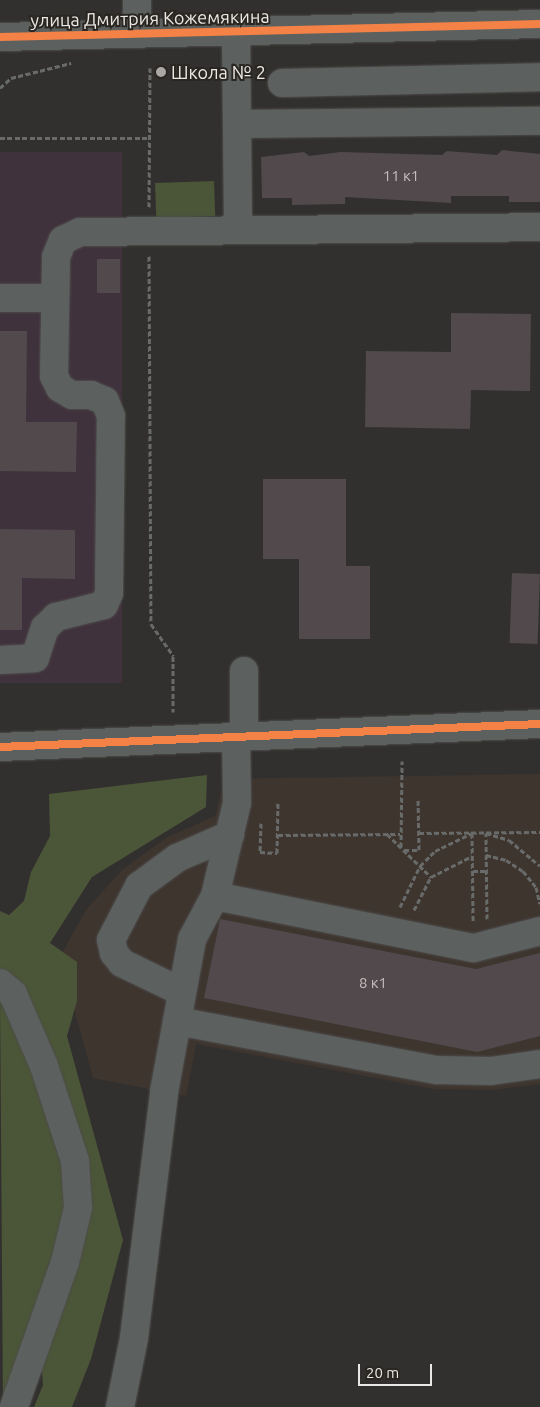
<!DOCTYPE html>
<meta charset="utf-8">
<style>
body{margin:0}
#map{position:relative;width:540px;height:1407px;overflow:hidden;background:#32302e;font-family:Ubuntu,sans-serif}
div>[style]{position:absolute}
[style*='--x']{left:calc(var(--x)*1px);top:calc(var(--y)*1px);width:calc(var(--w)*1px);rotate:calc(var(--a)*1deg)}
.built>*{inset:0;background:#3e352f}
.education>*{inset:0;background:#40323d;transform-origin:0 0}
.green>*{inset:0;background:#4b5537;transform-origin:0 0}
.building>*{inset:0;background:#51494c;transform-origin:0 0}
.path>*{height:3px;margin-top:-1.5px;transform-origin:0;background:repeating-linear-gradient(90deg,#686b69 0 5px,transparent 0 7.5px)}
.roads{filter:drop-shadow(0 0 1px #4f4d4c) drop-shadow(0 0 1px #4f4d4c)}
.minor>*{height:28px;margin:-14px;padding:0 14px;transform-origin:14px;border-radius:14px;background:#5c615f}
.cycleway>*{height:8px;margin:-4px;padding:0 4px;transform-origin:4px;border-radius:4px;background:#f48246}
.dots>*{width:14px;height:14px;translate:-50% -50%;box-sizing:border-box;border:2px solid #2a2622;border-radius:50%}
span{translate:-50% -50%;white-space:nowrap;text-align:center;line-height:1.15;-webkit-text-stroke:4px #2a2622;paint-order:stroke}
.number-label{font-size:15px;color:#c4c0be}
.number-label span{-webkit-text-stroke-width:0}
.street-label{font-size:18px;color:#eae7e4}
.poi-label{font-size:18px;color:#eae7e4}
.left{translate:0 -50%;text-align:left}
.scale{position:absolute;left:358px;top:1364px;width:74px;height:22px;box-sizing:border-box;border:2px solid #eae7e4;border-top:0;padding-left:6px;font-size:15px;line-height:18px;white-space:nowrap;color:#eae7e4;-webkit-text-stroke:4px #2a2622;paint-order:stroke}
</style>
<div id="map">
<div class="built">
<div style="clip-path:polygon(540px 774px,540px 1084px,492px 1090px,434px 1089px,196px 1044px,186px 1096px,93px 1078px,60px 957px,86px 910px,122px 870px,166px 838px,215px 816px,225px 779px)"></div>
</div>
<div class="education">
<div style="left:0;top:152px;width:122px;height:531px"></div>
</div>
<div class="green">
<div style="left:214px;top:181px;width:35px;height:59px;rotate:88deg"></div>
<div style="clip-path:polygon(207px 775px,206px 807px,92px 877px,50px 943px,77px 962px,77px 1001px,67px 1036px,123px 1240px,91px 1359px,72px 1407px,34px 1407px,43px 1385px,41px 1357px,86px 1210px,0 973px,0 911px,9px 915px,24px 901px,31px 872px,50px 836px,49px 794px)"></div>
<div style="clip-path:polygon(0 990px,66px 1142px,76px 1197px,3px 1407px)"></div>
</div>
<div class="building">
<div style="clip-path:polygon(502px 150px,540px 154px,540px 202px,509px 202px,509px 196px,451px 196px,451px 203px,345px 197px,345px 204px,292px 205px,292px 198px,262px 198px,261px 157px,304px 152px,309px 156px,341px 152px,442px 155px,447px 151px,497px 155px)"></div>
<div style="left:97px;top:259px;width:23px;height:34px"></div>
<div style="clip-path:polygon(451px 313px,531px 314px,530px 391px,471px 390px,470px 429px,365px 427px,366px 351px,451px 352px)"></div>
<div style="clip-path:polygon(0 331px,27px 331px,26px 422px,77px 422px,76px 472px,0 471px)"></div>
<div style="clip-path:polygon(263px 479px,346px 479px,346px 566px,370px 566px,370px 639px,299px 639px,299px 559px,263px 559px)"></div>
<div style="clip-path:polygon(0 529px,75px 530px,75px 579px,22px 578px,22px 630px,0 630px)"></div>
<div style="left:512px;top:573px;width:28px;height:70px;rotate:2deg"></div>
<div style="clip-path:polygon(220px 919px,476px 969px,540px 953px,540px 1036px,477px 1052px,204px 998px)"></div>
</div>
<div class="path">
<div style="--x:0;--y:88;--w:15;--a:-42"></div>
<div style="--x:11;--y:78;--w:62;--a:-14"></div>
<div style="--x:0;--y:138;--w:148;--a:0"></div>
<div style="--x:149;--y:207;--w:139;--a:-89.6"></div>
<div style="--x:149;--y:256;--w:368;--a:89.7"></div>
<div style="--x:151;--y:624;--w:39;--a:55"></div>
<div style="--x:173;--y:656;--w:56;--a:90"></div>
<div style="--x:261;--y:823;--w:29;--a:92"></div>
<div style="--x:260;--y:852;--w:17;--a:3"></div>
<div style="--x:277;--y:853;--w:51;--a:-88.9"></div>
<div style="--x:419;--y:833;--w:121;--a:-0.5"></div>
<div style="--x:387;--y:834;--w:62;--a:44.3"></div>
<div style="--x:278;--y:835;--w:122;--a:-0.5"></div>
<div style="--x:401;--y:847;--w:86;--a:-89.3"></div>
<div style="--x:404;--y:850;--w:15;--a:0"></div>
<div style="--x:419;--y:850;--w:50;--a:-91.1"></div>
<div style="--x:486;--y:855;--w:21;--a:14"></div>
<div style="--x:506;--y:860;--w:20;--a:33"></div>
<div style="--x:523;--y:871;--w:21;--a:51"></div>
<div style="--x:536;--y:887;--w:17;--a:77"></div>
<div style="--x:473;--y:871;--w:13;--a:0"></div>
<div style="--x:400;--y:907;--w:46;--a:-64"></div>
<div style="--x:420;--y:866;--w:21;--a:-45"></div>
<div style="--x:435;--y:851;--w:41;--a:-25.9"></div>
<div style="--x:472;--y:833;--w:88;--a:89.3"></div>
<div style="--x:414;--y:910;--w:37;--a:-63"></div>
<div style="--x:431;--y:877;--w:46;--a:-27.1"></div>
<div style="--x:487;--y:919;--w:86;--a:-90.7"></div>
<div style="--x:486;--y:833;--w:24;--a:17"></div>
<div style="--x:509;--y:840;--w:40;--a:40"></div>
</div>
<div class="roads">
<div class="minor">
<div style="--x:137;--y:0;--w:34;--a:90"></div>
<div style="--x:236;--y:31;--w:199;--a:89.4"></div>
<div style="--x:0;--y:37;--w:540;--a:-1.38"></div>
<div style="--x:282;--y:83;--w:258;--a:-1.3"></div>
<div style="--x:237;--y:124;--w:303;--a:-0.6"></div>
<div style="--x:0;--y:298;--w:55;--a:0"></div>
<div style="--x:0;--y:660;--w:35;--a:-3"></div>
<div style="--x:35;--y:658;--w:32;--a:-72"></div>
<div style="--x:45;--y:628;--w:16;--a:-45"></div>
<div style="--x:56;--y:617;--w:49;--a:-14"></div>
<div style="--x:104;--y:605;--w:13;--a:-67"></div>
<div style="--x:109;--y:593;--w:177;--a:-89.4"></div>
<div style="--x:111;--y:416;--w:16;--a:-112"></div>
<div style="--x:105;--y:401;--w:15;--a:-157"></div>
<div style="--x:91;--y:395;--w:19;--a:180"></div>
<div style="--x:72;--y:395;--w:14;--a:-150"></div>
<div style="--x:60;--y:388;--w:13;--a:-117"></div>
<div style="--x:54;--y:376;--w:119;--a:-89"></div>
<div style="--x:56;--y:257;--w:18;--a:-68"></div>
<div style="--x:63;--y:240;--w:19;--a:-25"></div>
<div style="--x:80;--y:232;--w:460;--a:-0.6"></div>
<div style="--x:244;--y:671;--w:64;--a:90"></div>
<div style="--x:0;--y:747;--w:540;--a:-2.44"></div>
<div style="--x:215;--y:896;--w:264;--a:11.4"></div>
<div style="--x:474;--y:948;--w:68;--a:-14.4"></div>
<div style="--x:0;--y:983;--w:17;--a:40"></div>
<div style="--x:13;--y:994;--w:78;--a:66.7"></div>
<div style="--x:44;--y:1066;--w:100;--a:71.9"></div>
<div style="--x:75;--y:1161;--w:47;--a:86.3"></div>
<div style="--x:78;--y:1208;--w:56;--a:103.5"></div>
<div style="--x:65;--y:1262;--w:154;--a:109.4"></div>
<div style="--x:182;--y:992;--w:67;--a:-154.2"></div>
<div style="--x:122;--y:963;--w:13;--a:-129"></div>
<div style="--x:114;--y:953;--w:13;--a:-103"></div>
<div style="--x:111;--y:940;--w:61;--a:-62.6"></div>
<div style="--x:139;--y:886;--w:47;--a:-36.4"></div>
<div style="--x:177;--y:858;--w:58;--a:-23.5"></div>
<div style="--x:177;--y:1021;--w:265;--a:10.7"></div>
<div style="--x:437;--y:1070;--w:54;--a:1.1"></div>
<div style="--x:491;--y:1071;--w:49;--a:-8.1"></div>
<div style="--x:120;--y:1407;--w:70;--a:-78.5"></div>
<div style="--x:134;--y:1338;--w:248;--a:-83"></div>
<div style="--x:164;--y:1092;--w:156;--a:-79.6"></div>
<div style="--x:192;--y:939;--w:49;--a:-61.9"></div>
<div style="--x:215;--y:896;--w:96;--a:-76.7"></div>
<div style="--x:237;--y:803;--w:68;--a:-90.8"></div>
</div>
</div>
<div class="cycleway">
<div style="--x:0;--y:37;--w:540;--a:-1.38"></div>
<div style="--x:0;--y:747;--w:540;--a:-2.44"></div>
</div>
<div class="dots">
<div style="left:161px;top:72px;background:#aaa7a4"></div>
</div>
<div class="number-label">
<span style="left:401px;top:176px">11 к1</span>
<span style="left:373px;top:983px">8 к1</span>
</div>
<div class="street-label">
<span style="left:150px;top:18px;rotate:-1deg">улица Дмитрия Кожемякина</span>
</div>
<div class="poi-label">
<span class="left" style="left:171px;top:72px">Школа № 2</span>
</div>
<div class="scale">20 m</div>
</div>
